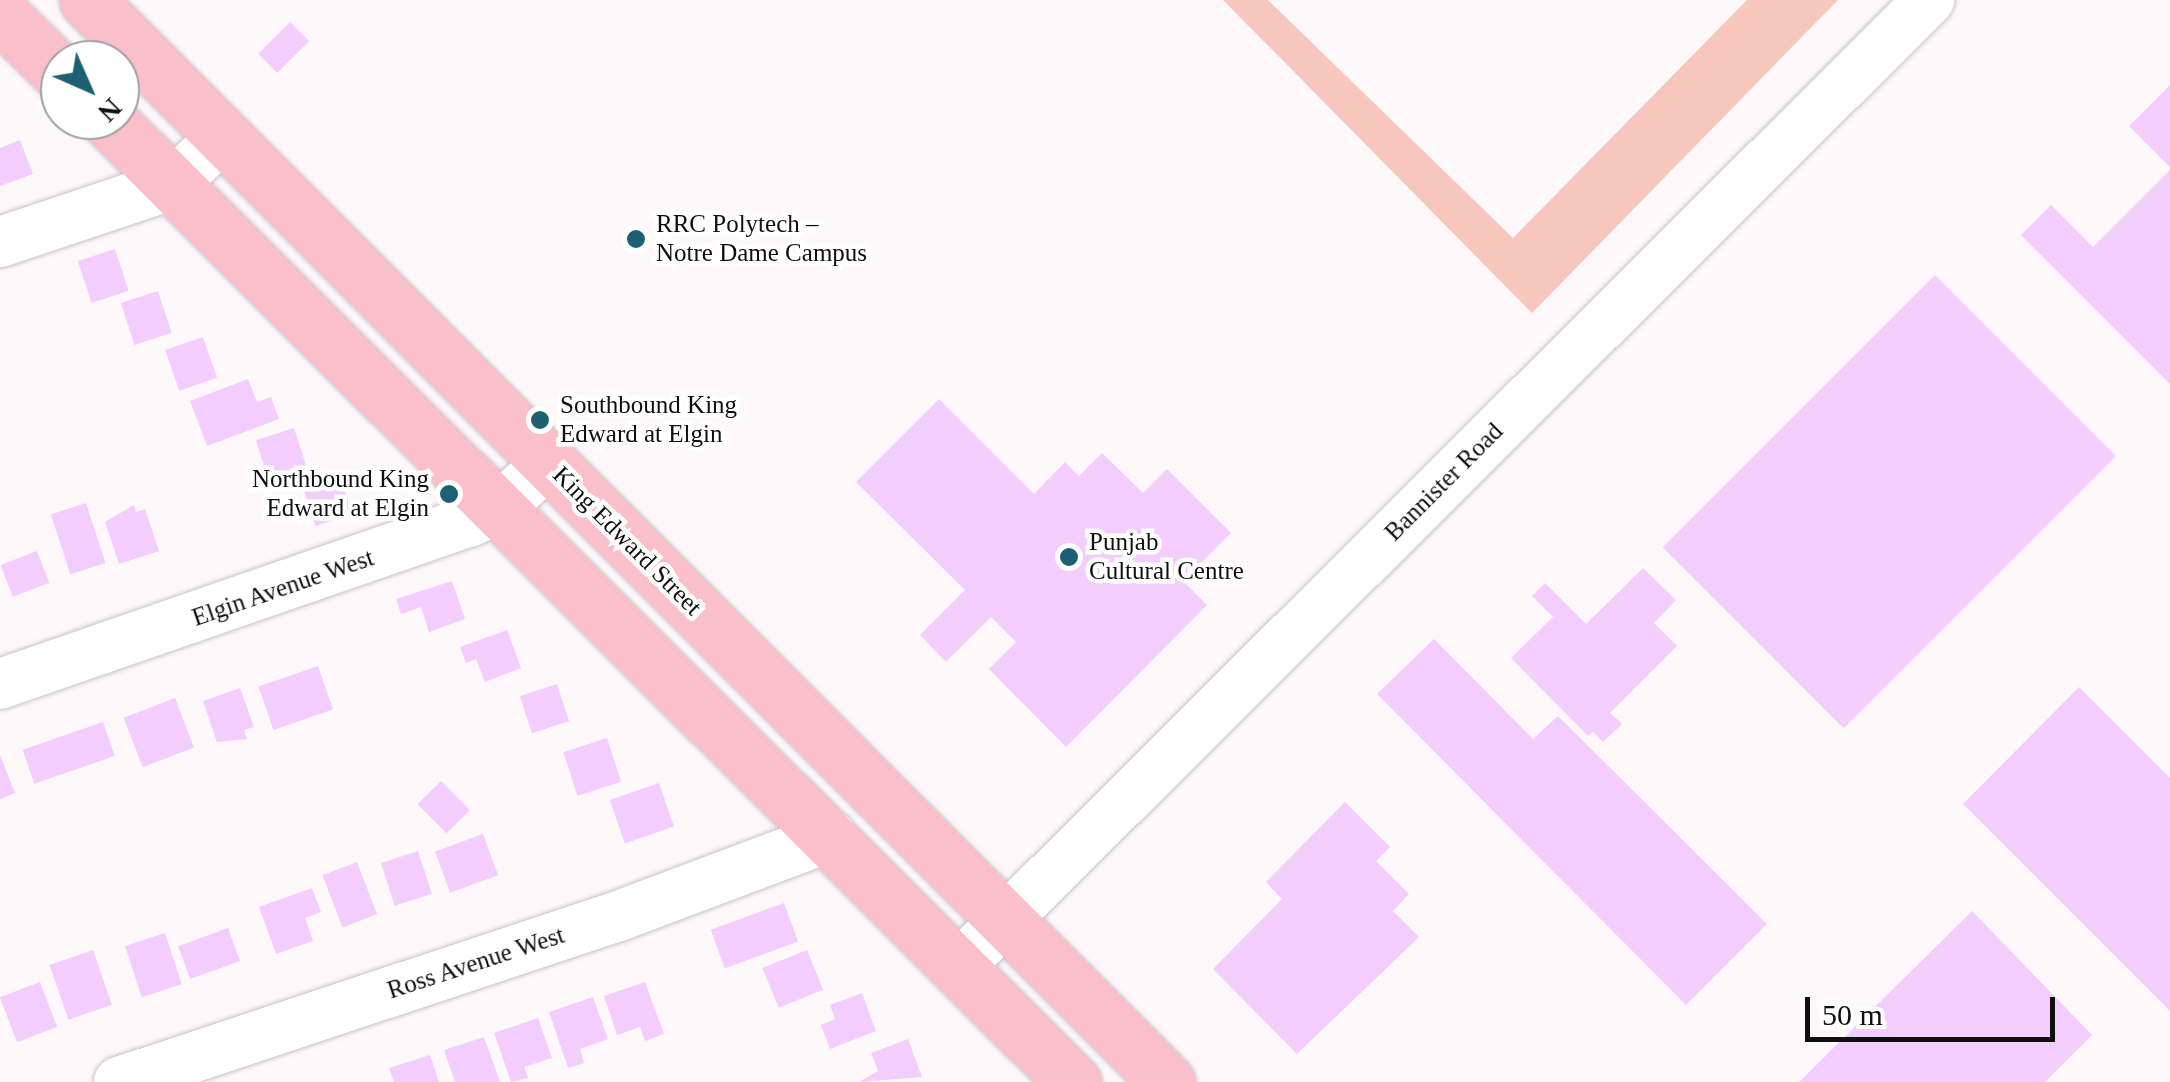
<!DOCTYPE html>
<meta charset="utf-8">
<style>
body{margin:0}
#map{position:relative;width:2170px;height:1082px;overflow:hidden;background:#fef8fb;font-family:"Times New Roman",serif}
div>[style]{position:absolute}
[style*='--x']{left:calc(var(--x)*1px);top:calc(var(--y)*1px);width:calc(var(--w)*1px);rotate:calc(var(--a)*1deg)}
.green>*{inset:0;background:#f7c6bd}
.building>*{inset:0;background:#f2cdfd;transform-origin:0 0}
.roads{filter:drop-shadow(0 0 2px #cac2c6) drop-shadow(0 0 2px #cac2c6)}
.minor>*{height:50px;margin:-25px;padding:0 25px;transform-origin:25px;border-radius:25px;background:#fff}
.major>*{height:55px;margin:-27.5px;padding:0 27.5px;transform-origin:27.5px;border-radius:27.5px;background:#fbbfcc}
.dots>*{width:28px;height:28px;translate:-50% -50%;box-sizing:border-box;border:5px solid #fff;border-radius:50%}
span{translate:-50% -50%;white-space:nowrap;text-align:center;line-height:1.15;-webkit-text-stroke:9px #fff;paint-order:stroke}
.poi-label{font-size:25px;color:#100e0f}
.left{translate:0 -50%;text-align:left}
.right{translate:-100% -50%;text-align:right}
.street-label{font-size:25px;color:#100e0f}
.north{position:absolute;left:40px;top:40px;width:100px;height:100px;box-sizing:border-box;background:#fff;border:2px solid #9f9f9f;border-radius:50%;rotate:135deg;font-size:28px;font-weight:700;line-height:40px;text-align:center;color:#100e0f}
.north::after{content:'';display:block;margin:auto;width:35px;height:45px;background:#1d6073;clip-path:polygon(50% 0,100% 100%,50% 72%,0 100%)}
.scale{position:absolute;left:1805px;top:997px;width:250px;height:45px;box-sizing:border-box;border:5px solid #100e0f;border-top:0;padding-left:12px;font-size:30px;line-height:35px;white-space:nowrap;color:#100e0f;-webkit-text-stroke:8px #fff;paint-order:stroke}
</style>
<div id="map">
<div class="green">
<div style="clip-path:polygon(1223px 0,1268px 0,1513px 238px,1747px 0,1838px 0,1532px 313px)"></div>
</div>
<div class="building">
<div style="left:290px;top:22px;width:27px;height:45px;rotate:45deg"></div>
<div style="clip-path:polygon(2170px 85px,2170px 167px,2129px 126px)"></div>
<div style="clip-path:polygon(20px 140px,33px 174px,0 186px,0 148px)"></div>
<div style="clip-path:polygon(2170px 170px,2170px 384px,2021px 235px,2051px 205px,2093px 247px)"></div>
<div style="left:115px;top:249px;width:44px;height:39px;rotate:72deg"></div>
<div style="left:1935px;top:275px;width:256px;height:385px;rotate:45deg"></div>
<div style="left:158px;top:291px;width:44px;height:39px;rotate:72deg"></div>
<div style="left:203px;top:337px;width:43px;height:40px;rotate:71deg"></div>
<div style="clip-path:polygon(248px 379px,257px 402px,271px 397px,279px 419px,207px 446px,190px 401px)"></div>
<div style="clip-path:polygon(939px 399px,1034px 494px,1065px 462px,1079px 476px,1102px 453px,1143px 493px,1167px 469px,1231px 533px,1183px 581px,1207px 605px,1066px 747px,989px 669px,1016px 642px,991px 617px,946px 662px,920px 635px,965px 590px,856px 482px)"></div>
<div style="left:294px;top:428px;width:44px;height:40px;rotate:72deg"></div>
<div style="left:339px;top:472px;width:44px;height:39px;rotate:72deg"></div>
<div style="left:86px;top:503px;width:63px;height:37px;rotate:72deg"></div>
<div style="clip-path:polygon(134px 505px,136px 512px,145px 509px,159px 551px,119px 564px,105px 522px)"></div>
<div style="left:37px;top:551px;width:34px;height:39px;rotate:69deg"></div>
<div style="clip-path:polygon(1643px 568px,1676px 600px,1654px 623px,1677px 646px,1610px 713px,1622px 724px,1603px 742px,1593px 732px,1588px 736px,1511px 658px,1553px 617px,1532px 596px,1545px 583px,1586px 624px)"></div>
<div style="clip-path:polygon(452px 581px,465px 619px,429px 632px,421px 607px,401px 614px,396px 599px)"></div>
<div style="clip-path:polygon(507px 630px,521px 668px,485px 682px,476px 659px,466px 663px,460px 647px)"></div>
<div style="clip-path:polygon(1434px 639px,1533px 739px,1558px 716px,1767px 924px,1686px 1005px,1377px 694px)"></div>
<div style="left:318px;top:666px;width:46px;height:63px;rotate:71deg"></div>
<div style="left:557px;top:684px;width:39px;height:39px;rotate:72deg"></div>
<div style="clip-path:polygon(2079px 687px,2170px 778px,2170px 1011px,1963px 804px)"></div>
<div style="clip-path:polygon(240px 688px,254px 727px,244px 730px,247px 739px,217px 742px,203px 701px)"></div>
<div style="left:175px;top:698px;width:53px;height:55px;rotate:69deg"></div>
<div style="left:103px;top:722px;width:36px;height:85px;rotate:71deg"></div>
<div style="left:607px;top:738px;width:46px;height:46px;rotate:72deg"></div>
<div style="clip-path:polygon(0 755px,15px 793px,0 799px)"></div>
<div style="left:441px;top:781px;width:41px;height:33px;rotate:45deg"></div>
<div style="left:659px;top:783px;width:46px;height:52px;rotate:71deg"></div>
<div style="clip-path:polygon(1345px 802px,1390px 847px,1376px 861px,1409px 894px,1393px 911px,1419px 937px,1297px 1054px,1213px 969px,1282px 899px,1266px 882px)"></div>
<div style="left:483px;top:834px;width:44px;height:51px;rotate:70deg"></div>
<div style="left:418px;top:851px;width:45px;height:39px;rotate:72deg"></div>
<div style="left:357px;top:862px;width:56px;height:37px;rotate:69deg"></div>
<div style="clip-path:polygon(312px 888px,321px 912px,305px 918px,313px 941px,276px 954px,259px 907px)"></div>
<div style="left:784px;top:903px;width:41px;height:78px;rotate:70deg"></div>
<div style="clip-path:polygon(1972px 911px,2092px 1035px,2045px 1082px,1799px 1082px)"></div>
<div style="left:228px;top:928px;width:35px;height:53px;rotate:70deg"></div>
<div style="left:165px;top:933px;width:54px;height:42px;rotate:72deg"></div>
<div style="left:93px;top:950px;width:58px;height:46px;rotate:71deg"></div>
<div style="left:807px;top:950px;width:43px;height:48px;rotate:68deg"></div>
<div style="left:40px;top:982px;width:48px;height:43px;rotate:69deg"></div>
<div style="clip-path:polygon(645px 982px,664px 1034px,645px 1041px,640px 1027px,617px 1035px,604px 996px)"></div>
<div style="clip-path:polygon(862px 993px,876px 1031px,830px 1049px,821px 1025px,835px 1019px,830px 1005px)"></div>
<div style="clip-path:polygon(593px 997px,608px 1039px,580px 1049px,584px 1063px,568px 1068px,549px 1012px)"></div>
<div style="clip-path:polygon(538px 1018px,552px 1058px,524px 1067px,528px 1078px,511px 1082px,494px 1033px)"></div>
<div style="clip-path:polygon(484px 1037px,500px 1082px,455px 1082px,444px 1050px)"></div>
<div style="clip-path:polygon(908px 1039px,922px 1077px,859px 1082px,878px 1071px,871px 1053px)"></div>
<div style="clip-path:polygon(430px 1055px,439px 1082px,394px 1082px,389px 1068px)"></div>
</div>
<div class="roads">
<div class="minor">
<div style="--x:0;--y:242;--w:182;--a:-18.5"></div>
<div style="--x:173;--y:184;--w:69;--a:-43.8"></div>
<div style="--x:0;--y:684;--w:496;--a:-19.1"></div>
<div style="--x:469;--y:522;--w:32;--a:-24"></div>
<div style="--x:498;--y:509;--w:69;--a:-42.7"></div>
<div style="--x:960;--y:965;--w:1368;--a:-44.88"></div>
<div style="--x:119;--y:1082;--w:524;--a:-18.37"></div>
<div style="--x:616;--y:917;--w:230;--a:-20.6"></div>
</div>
<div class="major">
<div style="--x:87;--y:0;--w:1529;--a:45.05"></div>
<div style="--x:0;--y:14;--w:84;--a:44.5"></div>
<div style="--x:108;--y:120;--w:1363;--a:44.91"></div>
</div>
</div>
<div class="dots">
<div style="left:636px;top:239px;background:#1d6073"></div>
<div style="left:540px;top:420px;background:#1d6073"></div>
<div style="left:449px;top:494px;background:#1d6073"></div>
<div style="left:1069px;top:557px;background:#1d6073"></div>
</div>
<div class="poi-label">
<span class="left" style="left:656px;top:239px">RRC Polytech –<br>Notre Dame Campus</span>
<span class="left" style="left:560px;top:420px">Southbound King<br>Edward at Elgin</span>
<span class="right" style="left:429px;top:494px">Northbound King<br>Edward at Elgin</span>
<span class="left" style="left:1089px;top:557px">Punjab<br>Cultural Centre</span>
</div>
<div class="street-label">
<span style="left:1444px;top:482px;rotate:-45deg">Bannister Road</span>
<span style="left:627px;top:541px;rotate:45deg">King Edward Street</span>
<span style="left:283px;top:588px;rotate:-19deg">Elgin Avenue West</span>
<span style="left:476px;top:963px;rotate:-18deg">Ross Avenue West</span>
</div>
<div class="north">N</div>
<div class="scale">50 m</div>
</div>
